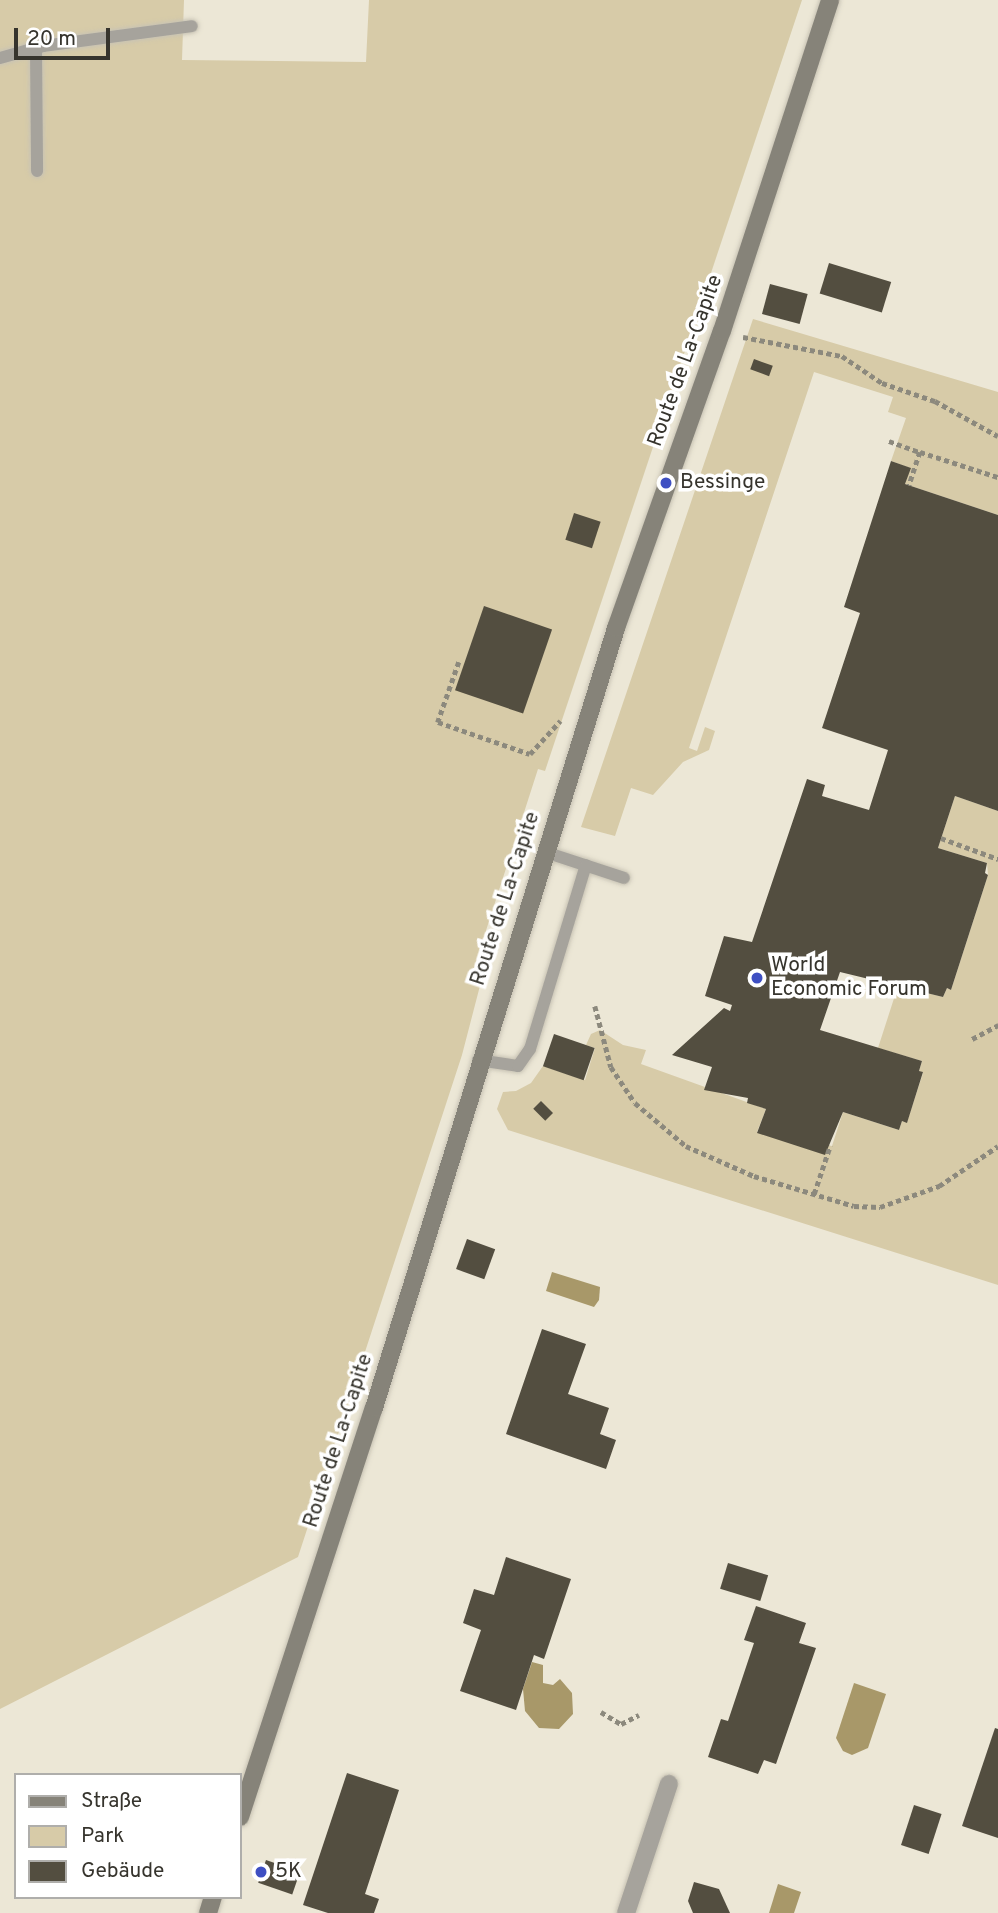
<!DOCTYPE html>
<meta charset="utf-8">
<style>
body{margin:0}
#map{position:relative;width:998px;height:1913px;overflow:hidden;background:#ece7d6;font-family:Overpass,sans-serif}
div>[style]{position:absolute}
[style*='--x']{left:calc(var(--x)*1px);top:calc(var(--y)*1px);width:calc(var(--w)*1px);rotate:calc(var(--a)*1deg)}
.green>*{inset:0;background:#d7cba8}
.water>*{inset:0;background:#a89869}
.building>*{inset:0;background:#534e40;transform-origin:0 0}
.path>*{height:4.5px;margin-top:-2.25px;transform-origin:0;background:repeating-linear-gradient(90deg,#8c897d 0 5px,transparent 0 8.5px)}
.roads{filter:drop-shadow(0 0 2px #c8c3b4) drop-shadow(0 0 2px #c8c3b4)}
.lane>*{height:12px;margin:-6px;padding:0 6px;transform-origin:6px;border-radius:6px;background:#a6a39c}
.street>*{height:18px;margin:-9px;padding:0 9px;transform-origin:9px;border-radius:9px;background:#a6a39c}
.secondary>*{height:18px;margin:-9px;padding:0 9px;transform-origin:9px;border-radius:9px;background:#868379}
.dots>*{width:19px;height:19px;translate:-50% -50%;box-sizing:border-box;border:4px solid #fff;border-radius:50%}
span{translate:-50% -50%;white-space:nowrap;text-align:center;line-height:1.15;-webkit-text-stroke:7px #fff;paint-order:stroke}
.street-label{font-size:21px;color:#36342d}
.poi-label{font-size:21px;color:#36342d}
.left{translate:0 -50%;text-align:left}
.legend{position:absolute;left:14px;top:1773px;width:228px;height:126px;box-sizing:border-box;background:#fff;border:2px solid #afaeab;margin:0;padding:9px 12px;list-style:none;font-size:21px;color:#36342d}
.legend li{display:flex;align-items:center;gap:14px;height:35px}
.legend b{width:35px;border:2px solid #afaeab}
.scale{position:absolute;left:14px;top:28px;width:96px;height:32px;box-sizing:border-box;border:4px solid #36342d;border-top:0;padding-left:9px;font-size:21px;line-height:24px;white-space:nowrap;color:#36342d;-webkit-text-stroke:5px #fff;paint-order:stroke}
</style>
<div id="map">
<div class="green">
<div style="clip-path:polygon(0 0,184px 0,182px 60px,366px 62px,369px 0,802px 0,545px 771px,538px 769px,472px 974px,482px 978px,462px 1055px,298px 1557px,0 1709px)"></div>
<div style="clip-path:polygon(753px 319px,998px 392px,998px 515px,905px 484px,910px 468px,891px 461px,906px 418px,888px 412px,893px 397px,814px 372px,689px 748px,697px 751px,705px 727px,715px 731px,709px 750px,683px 762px,653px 795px,631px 788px,615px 836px,581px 827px)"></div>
<div style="clip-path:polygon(955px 796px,998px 811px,998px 1285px,508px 1130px,497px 1109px,503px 1092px,516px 1091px,531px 1083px,543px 1066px,585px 1080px,595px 1048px,586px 1045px,591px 1034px,600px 1030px,623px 1045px,646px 1050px,641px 1064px,766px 1109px,757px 1132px,832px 1146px,843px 1112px,899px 1130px,902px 1121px,907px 1122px,923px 1073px,919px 1071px,922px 1061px,878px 1048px,898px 986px,943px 997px,947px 988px,951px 990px,988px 875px,987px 863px,938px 848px)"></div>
</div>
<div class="water">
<div style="clip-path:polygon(552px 1272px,600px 1287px,599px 1300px,594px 1307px,546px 1291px)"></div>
<div style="clip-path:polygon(532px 1662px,543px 1665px,543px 1683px,553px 1685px,560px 1679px,572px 1693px,573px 1714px,559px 1729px,539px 1728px,525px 1711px,523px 1689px)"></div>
<div style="clip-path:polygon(854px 1683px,886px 1694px,868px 1748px,852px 1755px,843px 1751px,836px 1738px)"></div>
<div style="clip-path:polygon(778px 1884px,801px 1892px,794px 1913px,769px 1913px)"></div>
</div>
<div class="building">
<div style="left:829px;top:263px;width:65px;height:32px;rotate:17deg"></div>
<div style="left:770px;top:284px;width:39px;height:31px;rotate:15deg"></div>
<div style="left:754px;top:359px;width:20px;height:11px;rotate:20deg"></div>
<div style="clip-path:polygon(891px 461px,911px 468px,905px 484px,998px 515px,998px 811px,955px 796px,938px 848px,987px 863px,985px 873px,988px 875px,951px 990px,947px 988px,943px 997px,840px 972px,820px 1030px,922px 1061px,919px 1071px,923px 1072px,907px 1123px,902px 1121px,899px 1130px,843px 1112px,825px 1155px,757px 1133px,766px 1109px,747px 1103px,748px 1098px,704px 1090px,712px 1067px,672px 1055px,724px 1008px,730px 1011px,732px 1005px,705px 996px,724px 936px,752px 942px,807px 779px,825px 785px,822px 796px,869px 810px,888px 750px,822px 728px,860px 613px,844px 607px)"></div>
<div style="left:574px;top:513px;width:28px;height:28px;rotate:18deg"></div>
<div style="left:484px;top:606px;width:72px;height:89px;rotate:19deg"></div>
<div style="left:554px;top:1034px;width:43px;height:34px;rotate:19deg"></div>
<div style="left:541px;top:1101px;width:17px;height:11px;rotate:45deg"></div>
<div style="left:467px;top:1239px;width:30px;height:32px;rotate:20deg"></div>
<div style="clip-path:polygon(542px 1329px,586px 1344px,568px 1394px,609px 1408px,600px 1434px,616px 1440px,606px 1469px,506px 1434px)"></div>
<div style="clip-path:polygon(506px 1557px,571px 1579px,544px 1659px,534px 1655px,516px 1710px,460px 1691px,481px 1630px,463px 1623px,474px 1589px,494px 1595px)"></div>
<div style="left:728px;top:1563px;width:42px;height:27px;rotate:17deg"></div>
<div style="clip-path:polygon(756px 1606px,806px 1623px,799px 1643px,816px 1648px,776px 1764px,764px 1760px,758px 1774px,708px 1757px,721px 1719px,728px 1721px,754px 1643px,744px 1640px)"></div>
<div style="clip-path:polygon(995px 1728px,998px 1729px,998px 1838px,962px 1826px)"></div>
<div style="clip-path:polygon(347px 1773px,399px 1790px,365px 1894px,379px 1899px,374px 1913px,328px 1913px,303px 1905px)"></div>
<div style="left:914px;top:1805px;width:29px;height:42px;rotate:18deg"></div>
<div style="left:266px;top:1860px;width:36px;height:24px;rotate:19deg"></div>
<div style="clip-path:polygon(694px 1882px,719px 1889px,730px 1913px,693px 1913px,688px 1901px)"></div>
</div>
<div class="path">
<div style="--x:743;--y:337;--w:101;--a:10.9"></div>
<div style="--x:842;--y:356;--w:48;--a:34"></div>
<div style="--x:882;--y:383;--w:56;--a:18.8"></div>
<div style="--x:935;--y:401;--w:72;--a:29.1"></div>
<div style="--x:889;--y:441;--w:33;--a:20"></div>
<div style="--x:920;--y:452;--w:35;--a:108"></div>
<div style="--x:920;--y:452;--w:82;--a:17.8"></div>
<div style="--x:459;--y:662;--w:64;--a:109.3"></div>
<div style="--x:438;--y:722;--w:97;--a:19.2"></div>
<div style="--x:530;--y:754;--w:45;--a:-47.7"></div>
<div style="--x:941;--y:838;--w:61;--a:20.2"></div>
<div style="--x:595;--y:1006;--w:63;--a:75.3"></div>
<div style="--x:611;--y:1067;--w:43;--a:56.3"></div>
<div style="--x:635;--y:1103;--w:67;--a:40.1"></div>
<div style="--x:686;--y:1146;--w:74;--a:23.8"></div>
<div style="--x:754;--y:1176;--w:104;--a:16.7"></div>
<div style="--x:854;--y:1206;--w:26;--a:2"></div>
<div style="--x:880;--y:1207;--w:63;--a:-19.6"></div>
<div style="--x:939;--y:1186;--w:71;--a:-34.1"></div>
<div style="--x:972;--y:1039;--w:30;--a:-28"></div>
<div style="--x:814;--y:1194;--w:51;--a:-71.6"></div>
<div style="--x:601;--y:1712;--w:23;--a:31"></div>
<div style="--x:621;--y:1724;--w:20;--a:-27"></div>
</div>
<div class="roads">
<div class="lane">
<div style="--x:36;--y:48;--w:123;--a:89.5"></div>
<div style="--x:0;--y:58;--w:45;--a:-15.6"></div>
<div style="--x:43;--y:46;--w:150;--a:-7.6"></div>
<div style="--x:545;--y:852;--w:83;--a:18.2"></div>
<div style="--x:478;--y:1060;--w:40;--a:8.5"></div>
<div style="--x:518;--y:1066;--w:21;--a:-55"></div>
<div style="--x:530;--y:1049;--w:192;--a:-73.1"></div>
</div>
<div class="street">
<div style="--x:626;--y:1913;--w:136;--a:-71.6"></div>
</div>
<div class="secondary">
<div style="--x:240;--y:1817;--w:430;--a:-71.9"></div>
<div style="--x:374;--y:1408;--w:817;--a:-72.76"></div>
<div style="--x:616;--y:628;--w:315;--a:-70.4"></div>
<div style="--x:722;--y:331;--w:348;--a:-71.9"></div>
<div style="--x:208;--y:1913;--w:17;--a:-73"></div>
</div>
</div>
<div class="dots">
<div style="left:666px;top:483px;background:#3e4fc2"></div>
<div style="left:757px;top:978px;background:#3e4fc2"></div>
<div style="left:261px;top:1872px;background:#3e4fc2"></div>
</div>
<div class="street-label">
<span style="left:686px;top:361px;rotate:-70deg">Route de La-Capite</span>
<span style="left:506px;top:899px;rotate:-72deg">Route de La-Capite</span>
<span style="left:339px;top:1441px;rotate:-72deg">Route de La-Capite</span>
</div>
<div class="poi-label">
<span class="left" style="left:680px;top:483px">Bessinge</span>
<span class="left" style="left:771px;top:978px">World<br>Economic Forum</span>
<span class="left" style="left:275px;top:1872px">5K</span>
</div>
<ul class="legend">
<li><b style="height:9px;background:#868379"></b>Straße</li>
<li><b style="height:19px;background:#d7cba8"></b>Park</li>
<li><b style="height:19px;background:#534e40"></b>Gebäude</li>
</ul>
<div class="scale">20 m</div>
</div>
